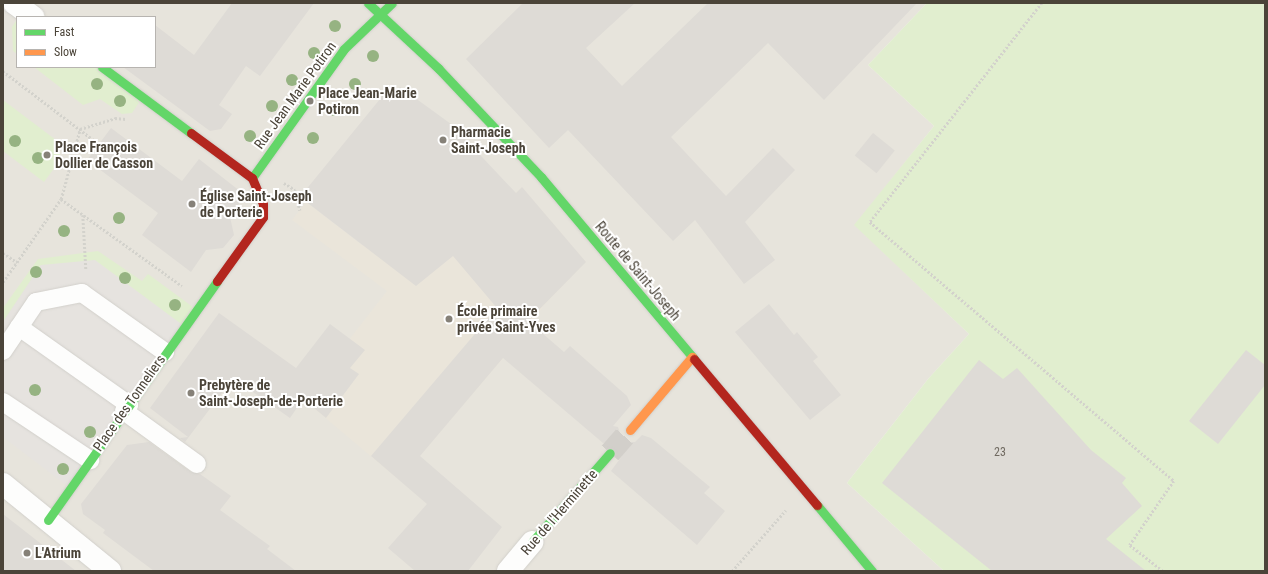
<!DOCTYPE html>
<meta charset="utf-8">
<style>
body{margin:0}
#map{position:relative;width:1268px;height:574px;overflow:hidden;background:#f4f2ee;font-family:"Roboto Condensed",sans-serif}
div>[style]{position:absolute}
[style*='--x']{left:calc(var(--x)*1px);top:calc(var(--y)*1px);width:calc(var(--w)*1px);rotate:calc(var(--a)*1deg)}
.residential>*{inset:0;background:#e7e4dc}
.education>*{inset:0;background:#eae5da}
.green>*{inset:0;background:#e1eecf}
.parking>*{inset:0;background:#e6e3df}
.building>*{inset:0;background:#dedbd6;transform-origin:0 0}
.secondary-tunnel>*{height:22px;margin-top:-11px;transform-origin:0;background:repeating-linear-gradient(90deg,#d2cfca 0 22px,transparent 0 33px)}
.path>*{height:2.5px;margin-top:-1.25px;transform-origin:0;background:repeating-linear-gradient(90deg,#d3d2cc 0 2px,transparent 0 4px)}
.roads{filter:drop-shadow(0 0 1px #d2d0cb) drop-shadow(0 0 1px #d2d0cb)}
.lane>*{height:18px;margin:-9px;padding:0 9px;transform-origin:9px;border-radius:9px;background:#fdfdfc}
.street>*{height:22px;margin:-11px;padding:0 11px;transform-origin:11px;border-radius:11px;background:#fdfdfc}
.fast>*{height:9px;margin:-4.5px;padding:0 4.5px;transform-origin:4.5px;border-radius:4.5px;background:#63d668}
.slow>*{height:9px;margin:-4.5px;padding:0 4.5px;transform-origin:4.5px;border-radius:4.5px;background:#ff974d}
.jam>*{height:9px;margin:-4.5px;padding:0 4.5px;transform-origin:4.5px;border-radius:4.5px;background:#b3261e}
.trees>*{width:12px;height:12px;margin:-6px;border-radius:50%;background:#96b382}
.dots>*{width:11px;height:11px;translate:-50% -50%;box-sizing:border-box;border:2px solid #fff;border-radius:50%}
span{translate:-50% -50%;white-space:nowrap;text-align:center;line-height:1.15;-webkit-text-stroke:4px #fff;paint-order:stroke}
.number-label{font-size:12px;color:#706a61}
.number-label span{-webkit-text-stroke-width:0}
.poi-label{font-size:14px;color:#4b4439;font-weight:700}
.left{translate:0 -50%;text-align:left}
.street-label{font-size:14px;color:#4b4439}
.frame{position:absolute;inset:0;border:4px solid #4b4439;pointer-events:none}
.legend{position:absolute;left:16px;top:16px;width:140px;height:52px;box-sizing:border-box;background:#fff;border:1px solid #b7b4b0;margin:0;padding:5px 7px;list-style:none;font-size:12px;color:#4b4439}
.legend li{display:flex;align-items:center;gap:8px;height:20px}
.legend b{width:20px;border:1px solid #b7b4b0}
</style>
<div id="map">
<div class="residential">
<div style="clip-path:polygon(evenodd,3px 3px,927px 3px,868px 65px,934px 126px,855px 225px,969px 334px,928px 379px,847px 483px,944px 571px,3px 571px,3px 3px,17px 17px,155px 17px,155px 67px,17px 67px,17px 17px)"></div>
</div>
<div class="education">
<div style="clip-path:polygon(522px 187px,586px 262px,544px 305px,525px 333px,399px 480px,303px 399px,387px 291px,292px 220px,306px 202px,362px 245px,516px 193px)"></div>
</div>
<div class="green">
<div style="clip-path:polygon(927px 3px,1265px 3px,1265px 571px,944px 571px,847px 483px,928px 379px,969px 334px,854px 225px,934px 126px,868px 65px)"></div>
<div style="clip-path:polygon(17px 19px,17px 54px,13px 51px,12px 27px)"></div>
<div style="clip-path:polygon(34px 67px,95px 67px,140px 101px,132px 113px,122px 114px,100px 99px,83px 105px)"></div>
<div style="clip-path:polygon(3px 100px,56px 140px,61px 159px,44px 182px,3px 151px)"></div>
<div style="clip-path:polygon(98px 251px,142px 281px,148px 274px,197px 310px,184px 326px,41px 265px,3px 322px,3px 308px,38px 259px)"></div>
</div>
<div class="parking">
<div style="clip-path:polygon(95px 260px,184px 326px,70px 488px,3px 437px,3px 322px,41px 265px)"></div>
</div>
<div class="building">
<div style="clip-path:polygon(232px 3px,314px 3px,260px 76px,246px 66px,219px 105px,232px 114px,221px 129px,210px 131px,123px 67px,155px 67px,155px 25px,194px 55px)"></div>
<div style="clip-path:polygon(523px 3px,635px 3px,586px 48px,622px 86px,708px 3px,917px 3px,824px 100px,768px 43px,671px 137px,726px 196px,773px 148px,795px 170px,745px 222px,775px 260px,744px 284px,695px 220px,673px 241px,568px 130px,549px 148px,466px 59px)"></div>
<div style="clip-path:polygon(400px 87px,451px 124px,516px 193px,522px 187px,586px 262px,528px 321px,564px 352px,570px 346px,627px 396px,631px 405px,613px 426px,618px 427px,622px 439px,628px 442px,635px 442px,642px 435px,651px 438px,710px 487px,704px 493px,725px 511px,697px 545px,611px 471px,622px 456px,618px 444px,612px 441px,603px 443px,503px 358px,420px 456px,502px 527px,468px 571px,415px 571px,388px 548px,427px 504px,371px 456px,497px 308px,453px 256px,416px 286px,300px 197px,389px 88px,395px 92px)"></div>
<div style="clip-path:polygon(111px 128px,182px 181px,199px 159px,245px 195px,230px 217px,234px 235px,223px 248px,206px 250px,191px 272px,142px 235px,158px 213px,87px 160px)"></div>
<div style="left:873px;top:133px;width:28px;height:29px;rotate:39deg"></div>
<div style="clip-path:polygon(769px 304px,794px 335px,797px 332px,818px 357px,813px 361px,841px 395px,810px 420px,735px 332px)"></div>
<div style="clip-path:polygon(219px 313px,296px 368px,330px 324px,365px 350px,350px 368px,359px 374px,326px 418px,303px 399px,290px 418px,233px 378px,185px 442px,180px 438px,188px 437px,150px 408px)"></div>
<div style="clip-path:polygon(1246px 350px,1265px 365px,1265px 385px,1218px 444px,1189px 421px)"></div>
<div style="clip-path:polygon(979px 360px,1003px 379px,1017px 368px,1091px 450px,1126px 478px,1122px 483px,1142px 506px,1106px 539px,1146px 571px,992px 571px,882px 483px)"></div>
<div style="clip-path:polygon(149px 442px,191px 472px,200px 474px,231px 496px,220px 510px,270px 546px,267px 549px,296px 571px,154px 571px,103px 533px,105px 530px,83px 514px,81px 504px,127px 445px)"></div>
<div style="clip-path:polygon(3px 514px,49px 550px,76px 571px,3px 571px)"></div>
</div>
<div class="secondary-tunnel">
<div style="--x:610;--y:453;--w:30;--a:-49"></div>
</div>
<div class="path">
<div style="--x:1042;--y:3;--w:278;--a:128.1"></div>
<div style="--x:870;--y:222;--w:399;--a:40.4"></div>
<div style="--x:1174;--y:481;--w:78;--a:124.5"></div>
<div style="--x:1130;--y:545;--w:42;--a:38.2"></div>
<div style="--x:3;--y:71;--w:116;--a:37.3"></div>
<div style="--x:284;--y:183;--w:13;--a:32"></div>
<div style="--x:295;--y:190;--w:21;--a:76"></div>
<div style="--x:61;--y:199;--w:149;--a:35.7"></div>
<div style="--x:83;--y:215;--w:54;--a:86.8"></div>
<div style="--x:3;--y:253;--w:17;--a:33"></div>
<div style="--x:3;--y:282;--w:101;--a:-55.1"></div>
<div style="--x:61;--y:199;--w:73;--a:-74.8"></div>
<div style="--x:80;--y:129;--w:37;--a:-17"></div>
<div style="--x:115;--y:118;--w:11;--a:5"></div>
<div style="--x:732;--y:571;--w:81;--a:-48.5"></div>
</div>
<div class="roads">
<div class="lane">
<div style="--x:19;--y:327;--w:135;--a:35.3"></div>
<div style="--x:3;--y:351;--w:59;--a:-56"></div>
<div style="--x:36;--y:302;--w:47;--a:-11.1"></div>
<div style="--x:82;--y:293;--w:102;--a:35.4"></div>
<div style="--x:3;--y:402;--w:105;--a:33.7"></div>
<div style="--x:124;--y:411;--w:90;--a:36"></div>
</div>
<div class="street">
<div style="--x:14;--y:3;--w:24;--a:36"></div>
<div style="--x:3;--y:484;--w:138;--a:39.1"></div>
<div style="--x:508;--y:571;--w:38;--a:-50"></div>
</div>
<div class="fast">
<div style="--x:368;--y:3;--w:96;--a:42.9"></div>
<div style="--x:438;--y:68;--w:150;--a:46.6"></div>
<div style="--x:541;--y:177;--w:238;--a:49.9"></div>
<div style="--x:102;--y:67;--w:111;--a:36.6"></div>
<div style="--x:252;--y:178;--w:158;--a:-54.5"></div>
<div style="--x:344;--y:49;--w:66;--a:-43.8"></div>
<div style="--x:817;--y:505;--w:86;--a:50.2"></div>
<div style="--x:48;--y:520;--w:293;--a:-54.7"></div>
<div style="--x:532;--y:542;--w:118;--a:-48.8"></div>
</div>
<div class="slow">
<div style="--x:630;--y:430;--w:96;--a:-49.7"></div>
</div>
<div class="jam">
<div style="--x:191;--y:133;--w:76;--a:36.4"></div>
<div style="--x:252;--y:178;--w:28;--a:67"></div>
<div style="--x:263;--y:204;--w:13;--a:90"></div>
<div style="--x:263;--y:217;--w:79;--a:125.7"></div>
<div style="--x:694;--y:359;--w:191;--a:49.9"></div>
</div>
</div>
<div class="trees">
<div style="left:335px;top:26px"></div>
<div style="left:314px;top:53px"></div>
<div style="left:373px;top:56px"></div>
<div style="left:292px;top:80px"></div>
<div style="left:97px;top:84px"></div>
<div style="left:355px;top:84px"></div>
<div style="left:120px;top:101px"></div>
<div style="left:272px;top:106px"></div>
<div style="left:334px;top:110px"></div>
<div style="left:250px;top:136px"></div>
<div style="left:313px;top:138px"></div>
<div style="left:15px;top:141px"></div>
<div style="left:38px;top:158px"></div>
<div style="left:119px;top:218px"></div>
<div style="left:64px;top:231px"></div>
<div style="left:36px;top:272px"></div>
<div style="left:125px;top:278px"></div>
<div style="left:175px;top:305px"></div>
<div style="left:35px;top:390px"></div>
<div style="left:90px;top:432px"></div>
<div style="left:63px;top:469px"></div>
</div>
<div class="dots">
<div style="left:310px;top:101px;background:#868178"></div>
<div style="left:443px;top:140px;background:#868178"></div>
<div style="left:47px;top:155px;background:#868178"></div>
<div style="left:192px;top:204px;background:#868178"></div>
<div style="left:449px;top:319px;background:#868178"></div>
<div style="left:191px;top:393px;background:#868178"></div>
<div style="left:27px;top:553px;background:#868178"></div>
</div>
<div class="number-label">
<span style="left:1000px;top:453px">23</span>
</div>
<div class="poi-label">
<span class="left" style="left:318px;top:101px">Place Jean-Marie<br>Potiron</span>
<span class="left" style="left:451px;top:140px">Pharmacie<br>Saint-Joseph</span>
<span class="left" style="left:55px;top:155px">Place François<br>Dollier de Casson</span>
<span class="left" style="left:200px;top:204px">Église Saint-Joseph<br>de Porterie</span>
<span class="left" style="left:457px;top:319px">École primaire<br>privée Saint-Yves</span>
<span class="left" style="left:199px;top:393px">Prebytère de<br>Saint-Joseph-de-Porterie</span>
<span class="left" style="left:35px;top:553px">L'Atrium</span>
</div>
<div class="street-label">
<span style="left:295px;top:95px;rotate:-54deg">Rue Jean Marie Potiron</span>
<span style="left:638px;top:271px;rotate:50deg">Route de Saint-Joseph</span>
<span style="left:129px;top:403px;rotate:-55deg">Place des Tonneliers</span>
<span style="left:559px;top:512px;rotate:-49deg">Rue de l'Herminette</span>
</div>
<div class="frame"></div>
<ul class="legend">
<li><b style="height:5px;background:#63d668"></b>Fast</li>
<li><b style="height:5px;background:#ff974d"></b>Slow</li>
</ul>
</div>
